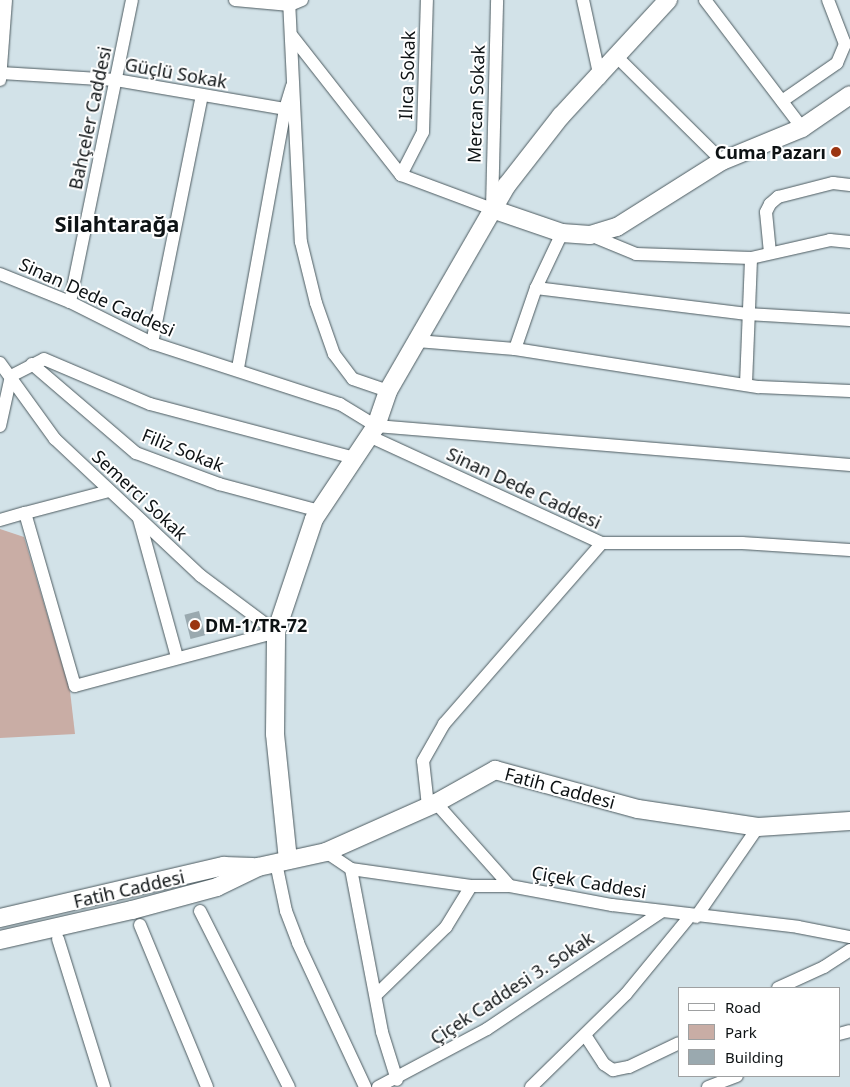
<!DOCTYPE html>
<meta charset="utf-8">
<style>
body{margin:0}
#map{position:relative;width:850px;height:1087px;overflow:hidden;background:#d2e2e8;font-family:"Noto Sans",sans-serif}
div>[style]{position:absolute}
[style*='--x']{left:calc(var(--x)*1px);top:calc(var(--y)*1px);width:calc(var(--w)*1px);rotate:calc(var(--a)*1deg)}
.green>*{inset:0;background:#c9ada5}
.building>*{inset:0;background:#9aa9af;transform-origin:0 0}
.roads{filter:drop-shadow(0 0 1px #4d5b60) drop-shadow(0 0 1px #4d5b60)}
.street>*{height:12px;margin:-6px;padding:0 6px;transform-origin:6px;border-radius:6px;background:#fff}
.secondary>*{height:18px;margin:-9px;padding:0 9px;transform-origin:9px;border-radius:9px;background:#fff}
.dots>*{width:14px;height:14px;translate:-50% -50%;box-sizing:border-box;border:2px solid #fff;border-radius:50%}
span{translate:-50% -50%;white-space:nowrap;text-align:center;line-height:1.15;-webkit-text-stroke:4px #fff;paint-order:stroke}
.street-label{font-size:18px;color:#0d1214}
.poi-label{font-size:18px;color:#0d1214;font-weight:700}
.right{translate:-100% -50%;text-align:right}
.left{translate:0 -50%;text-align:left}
.district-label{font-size:22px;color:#0d1214;font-weight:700}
.legend{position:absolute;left:678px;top:987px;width:162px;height:90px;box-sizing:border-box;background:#fff;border:1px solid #9ea0a1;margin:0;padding:6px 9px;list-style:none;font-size:15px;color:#0d1214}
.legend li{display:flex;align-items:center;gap:10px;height:25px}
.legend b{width:25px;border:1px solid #9ea0a1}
</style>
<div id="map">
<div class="green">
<div style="clip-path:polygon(0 529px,24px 537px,70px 691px,75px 734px,0 738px)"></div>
</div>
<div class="building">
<div style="left:199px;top:611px;width:25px;height:15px;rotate:76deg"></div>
</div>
<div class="roads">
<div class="street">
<div style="--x:235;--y:0;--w:55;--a:5.2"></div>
<div style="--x:290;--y:5;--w:13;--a:-23"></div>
<div style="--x:289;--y:0;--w:242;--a:87.2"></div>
<div style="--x:301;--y:242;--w:63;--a:76.2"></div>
<div style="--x:316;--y:303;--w:54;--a:70.6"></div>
<div style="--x:334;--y:354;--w:31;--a:53"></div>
<div style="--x:353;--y:379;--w:37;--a:19"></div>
<div style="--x:583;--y:0;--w:80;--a:77.7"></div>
<div style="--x:705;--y:0;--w:161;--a:52.8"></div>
<div style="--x:292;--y:36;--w:177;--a:51.9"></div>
<div style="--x:401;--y:175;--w:97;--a:20.5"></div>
<div style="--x:492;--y:209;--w:209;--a:-88.6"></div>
<div style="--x:617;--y:57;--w:148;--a:44.7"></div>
<div style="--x:1;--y:73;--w:115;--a:3.5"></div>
<div style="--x:116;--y:80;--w:171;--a:9.7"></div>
<div style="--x:0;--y:80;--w:80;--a:-85.7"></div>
<div style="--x:782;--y:101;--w:67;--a:-34.6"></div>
<div style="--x:837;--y:63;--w:21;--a:-67"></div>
<div style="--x:845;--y:44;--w:47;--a:-111.1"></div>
<div style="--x:401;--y:175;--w:48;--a:-62.9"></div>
<div style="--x:423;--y:132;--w:132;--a:-88.3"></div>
<div style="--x:590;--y:235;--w:50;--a:22.4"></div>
<div style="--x:636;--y:254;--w:115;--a:2"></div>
<div style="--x:751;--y:258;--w:81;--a:-12.8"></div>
<div style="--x:830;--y:240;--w:20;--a:6"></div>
<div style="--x:770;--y:253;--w:41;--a:-95.6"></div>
<div style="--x:766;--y:212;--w:9;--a:-63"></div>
<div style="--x:770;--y:204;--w:11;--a:-41"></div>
<div style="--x:778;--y:197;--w:57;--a:-14.3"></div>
<div style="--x:833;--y:183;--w:17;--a:7"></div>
<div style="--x:0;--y:274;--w:75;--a:21.8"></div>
<div style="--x:70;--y:302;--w:92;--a:26.6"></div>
<div style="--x:152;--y:343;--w:198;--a:18"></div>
<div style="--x:340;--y:404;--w:42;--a:31.4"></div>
<div style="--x:376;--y:426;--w:476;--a:4.7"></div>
<div style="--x:536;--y:288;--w:213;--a:7"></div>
<div style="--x:747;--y:314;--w:103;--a:3.3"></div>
<div style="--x:70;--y:302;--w:308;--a:-78.4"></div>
<div style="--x:417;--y:341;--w:98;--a:4.7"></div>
<div style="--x:515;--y:349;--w:247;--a:8.9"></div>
<div style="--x:759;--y:387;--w:91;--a:2.5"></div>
<div style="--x:152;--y:343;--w:253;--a:-78.6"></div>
<div style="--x:515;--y:349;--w:65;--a:-71"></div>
<div style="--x:536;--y:288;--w:61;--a:-64.7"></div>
<div style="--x:0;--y:363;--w:94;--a:54.1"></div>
<div style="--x:55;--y:439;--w:200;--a:43.2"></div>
<div style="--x:201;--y:576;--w:94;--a:36.7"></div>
<div style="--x:32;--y:364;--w:137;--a:40.6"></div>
<div style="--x:136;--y:453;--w:89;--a:20.5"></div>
<div style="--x:219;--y:484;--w:105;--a:15"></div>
<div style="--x:238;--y:368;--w:263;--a:-79.7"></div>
<div style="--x:285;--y:109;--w:24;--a:-73"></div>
<div style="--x:746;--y:384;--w:126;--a:-87.7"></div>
<div style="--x:0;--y:426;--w:51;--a:-77.6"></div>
<div style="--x:11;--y:376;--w:37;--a:-27"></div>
<div style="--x:44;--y:359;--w:115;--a:23"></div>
<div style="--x:150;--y:404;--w:212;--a:14.8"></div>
<div style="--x:369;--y:436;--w:256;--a:24.7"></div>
<div style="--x:602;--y:543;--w:140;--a:0"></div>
<div style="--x:742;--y:543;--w:108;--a:3.7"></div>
<div style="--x:109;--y:491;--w:87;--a:165.3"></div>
<div style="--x:25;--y:513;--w:180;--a:73.9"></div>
<div style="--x:75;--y:686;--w:208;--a:-15"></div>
<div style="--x:139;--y:519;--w:143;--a:74.6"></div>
<div style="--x:0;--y:520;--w:26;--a:-16"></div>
<div style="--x:436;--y:803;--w:111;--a:48.3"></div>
<div style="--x:428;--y:806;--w:45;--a:-96.3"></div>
<div style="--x:423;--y:761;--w:43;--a:-60.4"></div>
<div style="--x:444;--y:724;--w:240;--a:-48.9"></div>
<div style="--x:326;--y:852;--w:30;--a:34"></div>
<div style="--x:351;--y:869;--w:121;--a:8.1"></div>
<div style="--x:471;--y:886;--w:39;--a:0"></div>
<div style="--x:510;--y:886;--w:104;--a:10.6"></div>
<div style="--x:612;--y:905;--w:187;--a:6.7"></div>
<div style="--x:798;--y:927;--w:53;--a:10.9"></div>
<div style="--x:276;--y:863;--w:49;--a:78.2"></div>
<div style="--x:286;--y:911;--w:34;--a:69"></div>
<div style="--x:298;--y:943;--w:159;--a:65"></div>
<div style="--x:351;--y:869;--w:166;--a:79.2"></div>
<div style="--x:382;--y:1032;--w:50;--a:72.6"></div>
<div style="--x:200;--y:911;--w:197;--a:63.2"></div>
<div style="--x:696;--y:917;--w:109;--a:-55.4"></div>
<div style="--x:140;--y:925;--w:175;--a:67.5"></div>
<div style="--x:58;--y:939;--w:155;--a:72.7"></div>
<div style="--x:778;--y:988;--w:51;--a:-24.5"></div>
<div style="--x:824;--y:967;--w:31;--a:-33"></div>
<div style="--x:376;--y:995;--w:98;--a:-44.2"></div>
<div style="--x:446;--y:927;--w:48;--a:-58.6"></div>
<div style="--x:839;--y:1034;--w:11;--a:-15"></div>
<div style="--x:585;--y:1035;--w:35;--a:57"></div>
<div style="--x:604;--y:1064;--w:11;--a:34"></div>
<div style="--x:613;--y:1070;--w:16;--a:-11"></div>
<div style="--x:629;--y:1067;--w:55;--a:-25.6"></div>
<div style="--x:378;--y:1087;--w:123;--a:-28"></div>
<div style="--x:487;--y:1029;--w:210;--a:-33.9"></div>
<div style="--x:531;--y:1087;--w:133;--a:-44.4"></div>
<div style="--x:626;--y:994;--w:101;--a:-50.6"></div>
<div style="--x:708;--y:1087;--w:31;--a:-21"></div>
</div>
<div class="secondary">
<div style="--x:492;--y:209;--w:74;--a:18.9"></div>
<div style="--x:562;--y:233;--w:28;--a:4"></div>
<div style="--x:590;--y:235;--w:28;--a:-17"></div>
<div style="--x:617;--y:227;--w:124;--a:-32.2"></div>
<div style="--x:722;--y:161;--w:87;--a:-22.4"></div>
<div style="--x:802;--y:128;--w:58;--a:-34.5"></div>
<div style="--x:288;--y:860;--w:127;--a:-95.9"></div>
<div style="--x:275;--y:734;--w:102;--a:-89.4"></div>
<div style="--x:276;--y:632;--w:119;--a:-71.4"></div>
<div style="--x:314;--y:519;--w:112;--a:-56.3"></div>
<div style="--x:376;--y:426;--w:37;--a:-71"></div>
<div style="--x:388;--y:391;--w:238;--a:-60"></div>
<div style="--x:507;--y:185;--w:88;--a:-52"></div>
<div style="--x:561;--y:116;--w:158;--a:-47.3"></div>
<div style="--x:0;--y:918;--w:230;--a:-13.1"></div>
<div style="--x:224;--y:866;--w:29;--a:2"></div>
<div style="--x:0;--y:940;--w:135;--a:-12.8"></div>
<div style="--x:132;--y:910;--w:88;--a:-15.1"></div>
<div style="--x:217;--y:887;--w:46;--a:-26"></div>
<div style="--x:258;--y:867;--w:70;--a:-12.4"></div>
<div style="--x:326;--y:852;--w:120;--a:-24"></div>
<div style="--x:436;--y:803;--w:68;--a:-29.2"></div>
<div style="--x:495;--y:770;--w:148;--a:15.3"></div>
<div style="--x:638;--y:809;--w:121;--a:8.5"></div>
<div style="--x:758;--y:827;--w:92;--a:-3.7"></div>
</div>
</div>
<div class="dots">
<div style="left:836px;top:152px;background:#9b3511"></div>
<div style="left:195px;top:625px;background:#9b3511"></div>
</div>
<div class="street-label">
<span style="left:176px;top:73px;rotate:10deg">Güçlü Sokak</span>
<span style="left:407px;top:75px;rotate:-88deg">Ilıca Sokak</span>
<span style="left:476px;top:104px;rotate:-88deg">Mercan Sokak</span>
<span style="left:90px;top:118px;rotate:-78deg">Bahçeler Caddesi</span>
<span style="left:97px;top:297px;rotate:24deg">Sinan Dede Caddesi</span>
<span style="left:183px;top:450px;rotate:22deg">Filiz Sokak</span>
<span style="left:524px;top:488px;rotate:25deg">Sinan Dede Caddesi</span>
<span style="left:140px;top:495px;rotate:43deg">Semerci Sokak</span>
<span style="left:560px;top:788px;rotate:15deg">Fatih Caddesi</span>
<span style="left:589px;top:882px;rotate:10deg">Çiçek Caddesi</span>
<span style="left:129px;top:889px;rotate:-13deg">Fatih Caddesi</span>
<span style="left:512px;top:988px;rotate:-33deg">Çiçek Caddesi 3. Sokak</span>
</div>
<div class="poi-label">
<span class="right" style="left:826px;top:152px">Cuma Pazarı</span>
<span class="left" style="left:205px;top:625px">DM-1/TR-72</span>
</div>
<div class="district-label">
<span style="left:117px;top:224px">Silahtarağa</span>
</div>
<ul class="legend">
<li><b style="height:6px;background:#fff"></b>Road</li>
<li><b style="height:14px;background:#c9ada5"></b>Park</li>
<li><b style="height:14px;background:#9aa9af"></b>Building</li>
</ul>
</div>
